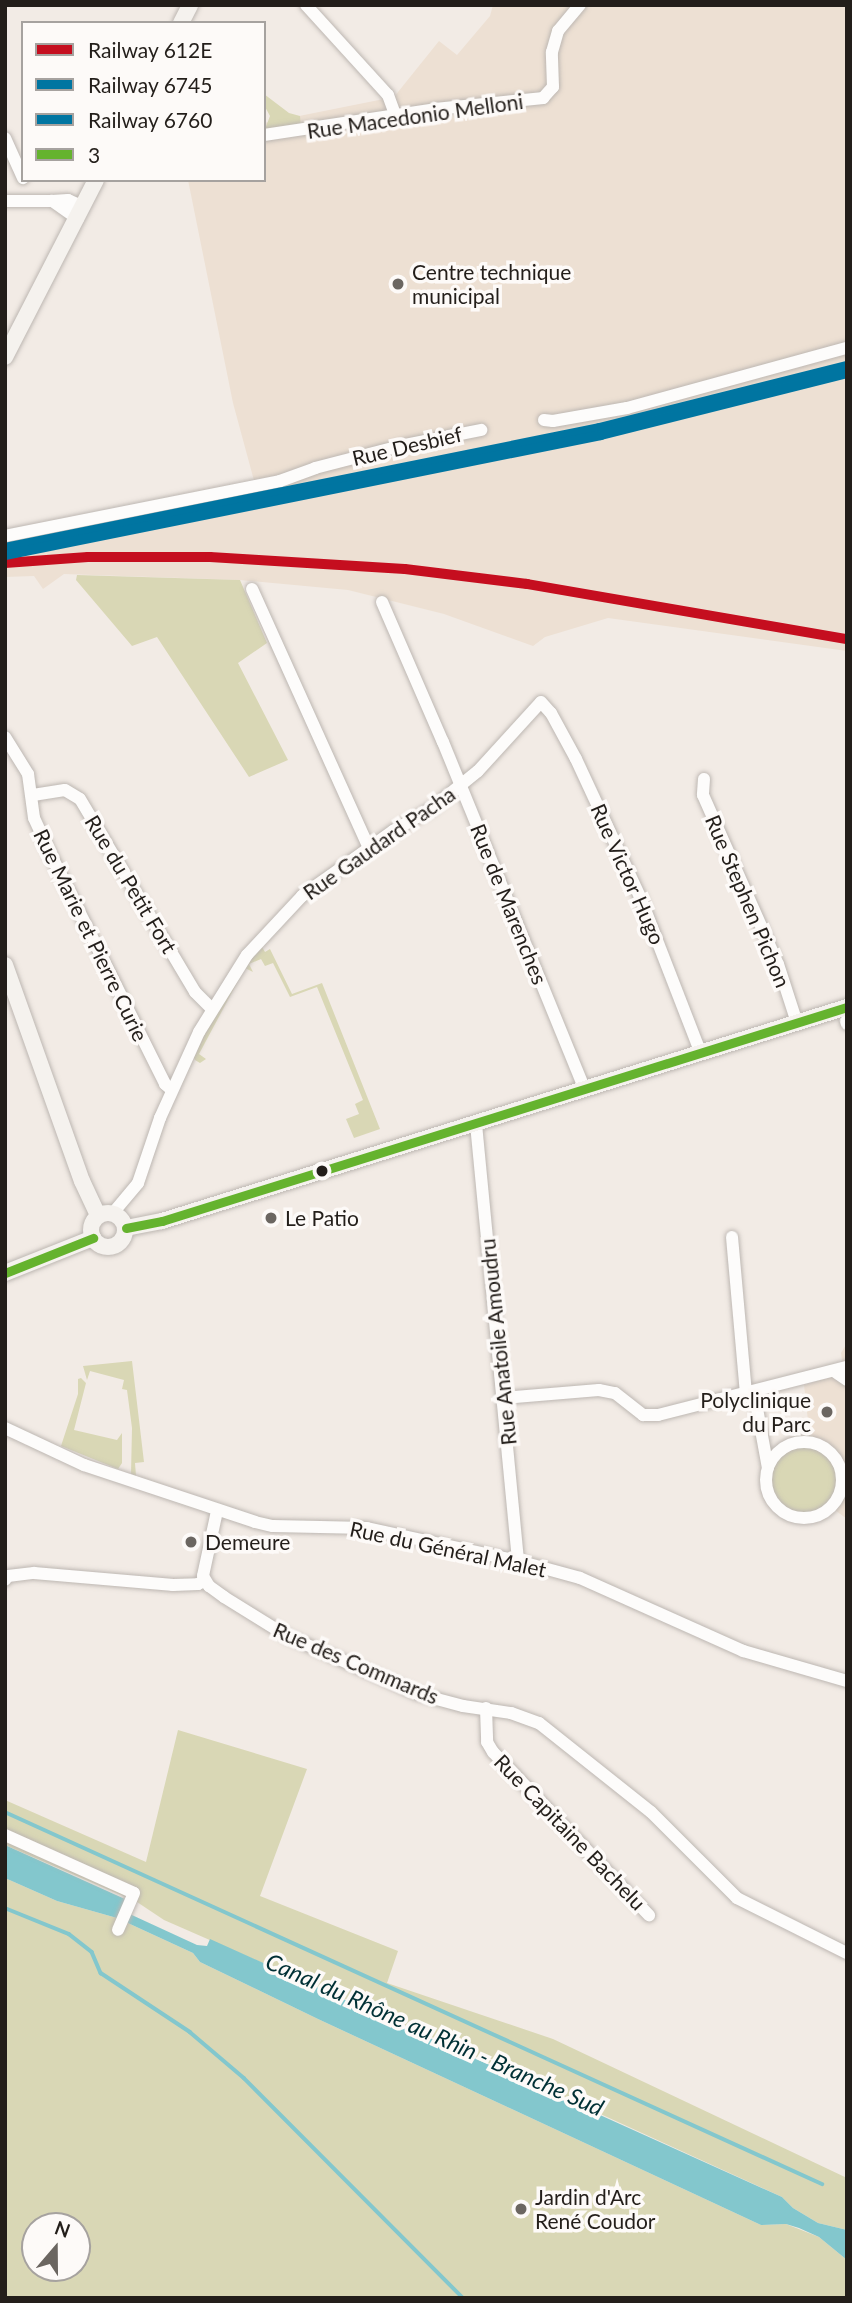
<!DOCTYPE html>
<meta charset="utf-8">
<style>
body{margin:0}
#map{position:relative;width:852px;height:2303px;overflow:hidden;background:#f2ebe5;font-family:Lato,sans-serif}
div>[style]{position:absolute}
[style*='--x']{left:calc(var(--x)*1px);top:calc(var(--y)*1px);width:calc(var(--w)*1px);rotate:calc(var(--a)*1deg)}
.built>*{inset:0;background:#ede0d3}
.green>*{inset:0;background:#d9d7b5}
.round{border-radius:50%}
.water>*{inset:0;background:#83c7cd}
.stream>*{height:3.5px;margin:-1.75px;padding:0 1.75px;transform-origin:1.75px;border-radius:1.75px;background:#83c7cd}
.roads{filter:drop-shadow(0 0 2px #bdb7b2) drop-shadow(0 0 2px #bdb7b2)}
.minor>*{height:12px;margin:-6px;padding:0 6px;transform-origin:6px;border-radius:6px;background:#fdfcfb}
.minor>.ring{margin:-6px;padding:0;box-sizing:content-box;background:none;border:12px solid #fdfcfb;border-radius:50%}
.major>*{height:16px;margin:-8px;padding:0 8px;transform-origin:8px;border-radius:8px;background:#f5f2ee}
.major>.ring{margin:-8px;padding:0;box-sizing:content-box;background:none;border:16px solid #f5f2ee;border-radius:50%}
.bus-1>*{height:9px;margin:-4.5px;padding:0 4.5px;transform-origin:4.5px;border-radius:4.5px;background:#65b32e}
.rail-1>*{height:10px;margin:-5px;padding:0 5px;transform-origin:5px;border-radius:5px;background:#c50e1f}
.rail-2>*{height:10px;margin:-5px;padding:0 5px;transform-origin:5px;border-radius:5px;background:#0075a1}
.rail-3>*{height:10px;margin:-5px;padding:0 5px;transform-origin:5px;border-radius:5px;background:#0075a1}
.dots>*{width:19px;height:19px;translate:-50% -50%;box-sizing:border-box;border:4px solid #fdfaf8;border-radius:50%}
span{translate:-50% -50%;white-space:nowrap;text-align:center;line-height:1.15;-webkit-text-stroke:7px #fdfaf8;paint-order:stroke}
.street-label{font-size:21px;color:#231e1a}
.poi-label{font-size:21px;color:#231e1a}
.left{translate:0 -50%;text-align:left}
.right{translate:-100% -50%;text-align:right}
.water-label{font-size:23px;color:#003035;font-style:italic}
.frame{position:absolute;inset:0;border:7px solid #231e1a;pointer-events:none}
.legend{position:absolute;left:21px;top:21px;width:245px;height:161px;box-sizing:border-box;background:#fdfaf8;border:2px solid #a6a29f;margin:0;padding:9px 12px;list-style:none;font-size:21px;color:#231e1a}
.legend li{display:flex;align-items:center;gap:14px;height:35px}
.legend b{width:35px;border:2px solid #a6a29f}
.north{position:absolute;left:21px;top:2212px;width:70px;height:70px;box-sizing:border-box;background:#fdfaf8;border:2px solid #a6a29f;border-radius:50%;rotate:20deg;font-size:19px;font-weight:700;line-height:28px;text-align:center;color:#231e1a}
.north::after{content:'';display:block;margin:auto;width:24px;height:32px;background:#6b6661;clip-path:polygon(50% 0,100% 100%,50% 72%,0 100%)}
</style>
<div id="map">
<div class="built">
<div style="clip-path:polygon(493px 5px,847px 5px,847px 351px,788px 370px,847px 354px,847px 651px,608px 618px,545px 637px,533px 646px,444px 614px,348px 590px,240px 580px,64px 574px,43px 589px,34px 576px,5px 577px,5px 540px,256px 488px,233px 403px,188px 180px,264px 180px,264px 123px,394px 97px,439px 41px,457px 55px,490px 16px)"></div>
<div style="clip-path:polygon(847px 1343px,847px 1519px,835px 1510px,843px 1494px,846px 1478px,843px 1462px,829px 1448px,810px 1439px,804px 1385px,844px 1373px,841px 1353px)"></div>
</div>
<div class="green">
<div style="clip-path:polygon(264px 94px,289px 113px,300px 116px,301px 126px,265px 129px,270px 116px,264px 105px)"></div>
<div style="clip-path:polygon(77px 575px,240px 580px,267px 643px,238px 663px,288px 760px,249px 777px,157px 637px,132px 646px,76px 580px)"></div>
<div style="clip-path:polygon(262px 947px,265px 952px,270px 949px,292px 994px,322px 983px,380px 1129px,354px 1138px,346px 1119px,359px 1114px,355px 1104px,363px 1100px,317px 987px,290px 997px,273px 963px,265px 966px,261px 959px,249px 964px,253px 972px,245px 968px,199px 1054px,206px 1059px,200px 1063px,195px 1060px,193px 1056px,197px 1047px,239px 973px)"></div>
<div style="clip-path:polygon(132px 1361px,144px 1462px,135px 1463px,136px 1476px,131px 1474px,132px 1428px,127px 1390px,122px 1389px,124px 1380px,90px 1371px,87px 1380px,83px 1366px)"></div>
<div style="clip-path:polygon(81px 1378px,86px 1383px,74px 1430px,117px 1440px,122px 1433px,122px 1463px,118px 1469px,61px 1446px,78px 1394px,78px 1379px)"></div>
<div class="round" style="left:766px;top:1442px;width:76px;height:76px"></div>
<div style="clip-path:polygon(178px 1730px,307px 1769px,260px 1896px,398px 1951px,387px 1983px,553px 2039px,847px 2178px,847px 2230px,818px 2223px,793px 2208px,782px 2197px,441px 2041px,164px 1920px,137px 1902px,5px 1845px,5px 1800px,146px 1862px)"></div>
<div style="clip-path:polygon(evenodd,5px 1878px,57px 1901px,117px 1918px,193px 1953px,200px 1962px,318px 2019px,761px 2225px,786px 2224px,819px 2237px,847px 2260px,847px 2298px,5px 2298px,5px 1878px,35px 2226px,77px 2226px,77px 2268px,35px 2268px,35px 2226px)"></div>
</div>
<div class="water">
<div style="clip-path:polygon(5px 1845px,125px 1899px,121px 1910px,197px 1945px,207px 1946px,210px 1939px,782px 2197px,793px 2208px,818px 2223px,847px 2230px,847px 2260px,819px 2237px,799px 2228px,786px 2224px,761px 2225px,318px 2019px,200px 1962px,193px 1953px,117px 1918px,57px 1901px,5px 1878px)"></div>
</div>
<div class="stream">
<div style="--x:5;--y:1812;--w:898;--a:24.48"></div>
<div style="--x:5;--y:1908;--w:69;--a:22.1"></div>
<div style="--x:69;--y:1934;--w:29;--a:38"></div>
<div style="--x:92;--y:1952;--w:23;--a:67"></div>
<div style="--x:101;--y:1973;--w:107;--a:33.5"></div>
<div style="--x:190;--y:2032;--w:71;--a:40.4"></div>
<div style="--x:244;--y:2078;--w:310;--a:45.1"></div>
</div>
<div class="roads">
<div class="minor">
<div style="--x:306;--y:5;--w:122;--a:47.7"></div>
<div style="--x:388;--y:95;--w:20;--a:70"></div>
<div style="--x:264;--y:135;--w:173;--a:-8.6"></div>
<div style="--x:435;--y:109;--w:109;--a:-5.8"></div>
<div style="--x:543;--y:98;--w:15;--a:-48"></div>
<div style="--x:553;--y:87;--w:35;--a:-92"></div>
<div style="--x:552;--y:52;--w:22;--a:-74"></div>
<div style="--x:558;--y:31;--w:34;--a:-50"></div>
<div style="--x:5;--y:138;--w:44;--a:65.8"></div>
<div style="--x:5;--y:201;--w:47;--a:0"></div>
<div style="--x:78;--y:219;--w:32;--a:-145"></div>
<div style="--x:52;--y:201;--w:16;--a:-4"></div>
<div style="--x:68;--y:200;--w:17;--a:24"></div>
<div style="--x:544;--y:420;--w:9;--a:6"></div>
<div style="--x:553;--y:421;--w:75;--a:-10"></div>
<div style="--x:627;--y:408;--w:228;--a:-15.3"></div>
<div style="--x:5;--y:536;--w:280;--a:-11.3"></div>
<div style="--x:280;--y:481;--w:37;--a:-20"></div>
<div style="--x:315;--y:468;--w:88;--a:-14.5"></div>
<div style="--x:400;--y:446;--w:83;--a:-11.2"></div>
<div style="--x:252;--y:589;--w:284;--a:65.7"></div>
<div style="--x:382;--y:602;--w:153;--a:66.5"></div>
<div style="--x:443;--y:742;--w:376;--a:67.8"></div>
<div style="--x:5;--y:737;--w:44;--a:58.1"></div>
<div style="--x:28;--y:774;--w:44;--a:82.2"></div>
<div style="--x:34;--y:818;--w:43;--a:65.2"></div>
<div style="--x:52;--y:857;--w:254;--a:63.5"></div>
<div style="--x:165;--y:1084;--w:9;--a:41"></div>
<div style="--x:704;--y:779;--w:16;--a:94"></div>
<div style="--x:703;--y:795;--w:185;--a:66.1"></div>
<div style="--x:778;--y:964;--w:62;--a:72.1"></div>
<div style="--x:33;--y:795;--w:32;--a:-9"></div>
<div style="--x:65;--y:790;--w:17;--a:31"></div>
<div style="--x:80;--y:799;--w:225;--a:59.2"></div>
<div style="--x:195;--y:992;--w:24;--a:45"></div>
<div style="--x:846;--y:1021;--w:3;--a:72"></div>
<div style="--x:476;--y:1124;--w:439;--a:84.5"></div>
<div style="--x:113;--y:1213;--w:39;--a:-50"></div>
<div style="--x:138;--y:1183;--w:69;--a:-71.3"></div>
<div style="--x:160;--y:1118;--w:94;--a:-65.6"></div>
<div style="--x:199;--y:1032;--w:91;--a:-58.1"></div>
<div style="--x:247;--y:955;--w:81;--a:-47"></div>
<div style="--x:302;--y:896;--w:112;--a:-35.5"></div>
<div style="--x:393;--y:831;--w:44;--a:-30.1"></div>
<div style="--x:431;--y:809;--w:60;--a:-39"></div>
<div style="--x:478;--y:771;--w:93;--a:-47.6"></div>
<div style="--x:541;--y:702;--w:15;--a:48"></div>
<div style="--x:551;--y:713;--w:52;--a:61.5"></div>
<div style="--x:576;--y:759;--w:154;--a:65.1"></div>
<div style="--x:641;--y:899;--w:166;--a:68.8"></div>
<div style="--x:732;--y:1237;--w:158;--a:84.9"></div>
<div style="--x:834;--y:1371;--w:16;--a:35"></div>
<div style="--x:754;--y:1392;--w:77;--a:79.6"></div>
<div style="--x:503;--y:1398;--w:96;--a:-4.8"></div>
<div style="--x:599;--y:1390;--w:16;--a:11"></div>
<div style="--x:615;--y:1393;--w:36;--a:38"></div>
<div style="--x:643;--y:1415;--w:15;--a:0"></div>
<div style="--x:658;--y:1415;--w:195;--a:-14.3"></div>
<div style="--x:5;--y:1428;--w:87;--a:25.1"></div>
<div style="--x:84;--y:1465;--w:180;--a:18.4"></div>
<div style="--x:255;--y:1522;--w:18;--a:13"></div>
<div style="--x:273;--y:1526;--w:94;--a:1.2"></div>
<div style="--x:367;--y:1528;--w:155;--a:12.3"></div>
<div style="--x:518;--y:1561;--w:64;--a:15.3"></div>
<div style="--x:580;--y:1578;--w:179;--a:24.1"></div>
<div style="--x:743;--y:1651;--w:108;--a:16.1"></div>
<div class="ring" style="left:766px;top:1442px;width:64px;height:64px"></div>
<div style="--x:217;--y:1511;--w:66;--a:102.2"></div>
<div style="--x:203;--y:1576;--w:12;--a:59"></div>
<div style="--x:209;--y:1586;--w:19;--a:36"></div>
<div style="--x:224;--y:1597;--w:74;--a:31.8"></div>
<div style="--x:287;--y:1636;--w:143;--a:23.9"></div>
<div style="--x:418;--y:1694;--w:47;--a:14.9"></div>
<div style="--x:463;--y:1706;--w:49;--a:8.3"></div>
<div style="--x:511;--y:1713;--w:30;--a:20"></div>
<div style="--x:539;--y:1723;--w:143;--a:38.5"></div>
<div style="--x:651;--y:1812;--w:122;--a:45"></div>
<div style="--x:737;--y:1898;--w:123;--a:26.6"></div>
<div style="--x:5;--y:1580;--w:5;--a:-53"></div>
<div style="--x:8;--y:1576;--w:26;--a:-7"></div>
<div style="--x:34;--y:1573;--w:140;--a:4.9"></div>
<div style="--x:173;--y:1585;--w:25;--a:-2"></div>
<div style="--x:198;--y:1584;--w:7;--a:-27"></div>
<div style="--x:486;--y:1708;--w:34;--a:88"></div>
<div style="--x:487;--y:1742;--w:12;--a:59"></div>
<div style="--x:493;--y:1752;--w:226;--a:46.3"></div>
<div style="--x:5;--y:1835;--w:141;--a:24.2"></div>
<div style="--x:134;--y:1893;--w:40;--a:113.4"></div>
</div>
<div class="major">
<div style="--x:181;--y:23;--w:20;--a:-63"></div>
<div style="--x:5;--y:357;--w:199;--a:-62.8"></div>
<div style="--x:5;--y:965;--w:229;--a:70.4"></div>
<div style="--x:82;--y:1181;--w:38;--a:65"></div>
<div class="ring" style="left:91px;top:1213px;width:18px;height:18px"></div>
<div style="--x:126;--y:1228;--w:37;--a:-11"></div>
<div style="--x:162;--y:1221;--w:718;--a:-17.35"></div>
<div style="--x:5;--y:1273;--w:95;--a:-21.7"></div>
</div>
</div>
<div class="bus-1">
<div style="--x:126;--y:1228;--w:37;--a:-11"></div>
<div style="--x:162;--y:1221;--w:718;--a:-17.35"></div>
<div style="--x:5;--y:1273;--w:95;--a:-21.7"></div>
</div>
<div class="rail-1">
<div style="--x:5;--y:563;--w:83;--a:-4.1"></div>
<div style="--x:88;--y:557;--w:122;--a:0"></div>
<div style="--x:210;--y:557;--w:195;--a:3.5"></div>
<div style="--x:405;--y:569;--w:123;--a:7"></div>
<div style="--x:527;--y:584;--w:325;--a:9.8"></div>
</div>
<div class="rail-2">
<div style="--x:5;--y:548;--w:607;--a:-11.4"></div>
<div style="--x:600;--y:428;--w:255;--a:-14.1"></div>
</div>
<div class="rail-3">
<div style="--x:5;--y:555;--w:608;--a:-11.38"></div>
<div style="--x:601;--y:435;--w:254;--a:-14.1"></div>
</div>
<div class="dots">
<div style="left:398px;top:284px;background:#6b6661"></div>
<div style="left:322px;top:1171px;background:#231e1a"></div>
<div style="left:271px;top:1218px;background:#6b6661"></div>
<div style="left:827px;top:1412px;background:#6b6661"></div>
<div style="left:191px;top:1542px;background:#6b6661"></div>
<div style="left:521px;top:2209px;background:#6b6661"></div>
</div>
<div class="street-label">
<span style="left:415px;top:116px;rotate:-8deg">Rue Macedonio Melloni</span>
<span style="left:407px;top:446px;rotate:-13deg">Rue Desbief</span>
<span style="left:379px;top:843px;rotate:-35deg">Rue Gaudard Pacha</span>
<span style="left:628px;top:874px;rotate:66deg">Rue Victor Hugo</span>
<span style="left:131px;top:884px;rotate:59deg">Rue du Petit Fort</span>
<span style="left:748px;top:901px;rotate:67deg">Rue Stephen Pichon</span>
<span style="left:509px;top:904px;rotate:68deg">Rue de Marenches</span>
<span style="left:91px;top:935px;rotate:64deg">Rue Marie et Pierre Curie</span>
<span style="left:498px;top:1342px;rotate:-96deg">Rue Anatoile Amoudru</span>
<span style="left:448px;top:1549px;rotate:12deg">Rue du Général Malet</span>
<span style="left:356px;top:1663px;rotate:23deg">Rue des Commards</span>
<span style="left:570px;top:1832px;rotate:46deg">Rue Capitaine Bachelu</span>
</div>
<div class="poi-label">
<span class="left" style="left:412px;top:284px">Centre technique<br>municipal</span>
<span class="left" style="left:285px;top:1218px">Le Patio</span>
<span class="right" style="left:811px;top:1412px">Polyclinique<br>du Parc</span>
<span class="left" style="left:205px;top:1542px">Demeure</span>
<span class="left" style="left:535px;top:2209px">Jardin d'Arc<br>René Coudor</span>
</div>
<div class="water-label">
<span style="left:435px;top:2034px;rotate:24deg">Canal du Rhône au Rhin - Branche Sud</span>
</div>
<div class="frame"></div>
<ul class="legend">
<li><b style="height:9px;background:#c50e1f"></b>Railway 612E</li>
<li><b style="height:9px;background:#0075a1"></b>Railway 6745</li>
<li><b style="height:9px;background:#0075a1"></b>Railway 6760</li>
<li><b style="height:9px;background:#65b32e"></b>3</li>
</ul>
<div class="north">N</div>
</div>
